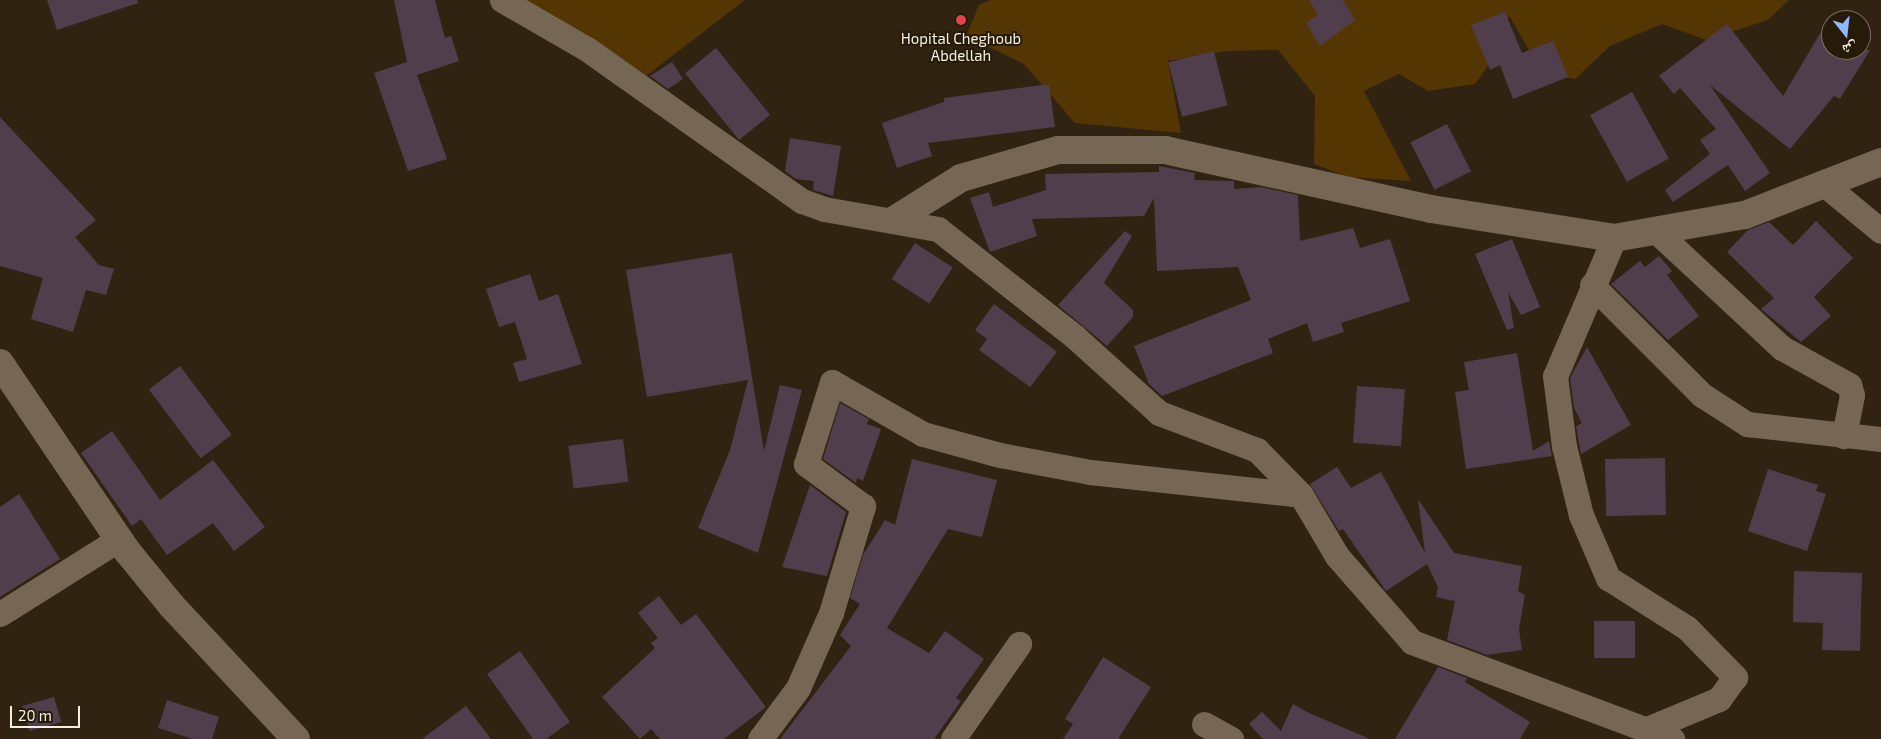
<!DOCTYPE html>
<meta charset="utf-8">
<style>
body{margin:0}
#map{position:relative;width:1881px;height:739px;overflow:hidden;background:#302312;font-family:"Exo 2","Noto Naskh Arabic",sans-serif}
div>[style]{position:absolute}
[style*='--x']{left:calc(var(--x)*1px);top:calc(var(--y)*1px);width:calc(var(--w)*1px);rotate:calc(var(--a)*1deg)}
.green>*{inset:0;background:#543603}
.building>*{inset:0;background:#503e4d;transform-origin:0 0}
.minor>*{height:25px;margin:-12.5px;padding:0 12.5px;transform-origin:12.5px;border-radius:12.5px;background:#756754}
.tertiary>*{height:28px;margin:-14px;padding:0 14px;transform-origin:14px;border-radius:14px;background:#756754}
.dots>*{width:14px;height:14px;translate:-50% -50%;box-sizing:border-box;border:2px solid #261a09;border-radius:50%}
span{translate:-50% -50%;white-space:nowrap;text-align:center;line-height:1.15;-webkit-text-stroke:4px #261a09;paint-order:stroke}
.poi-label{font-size:15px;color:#f6eee3}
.north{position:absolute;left:1821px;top:10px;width:50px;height:50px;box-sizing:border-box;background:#261a09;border:1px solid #796f60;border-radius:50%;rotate:164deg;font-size:14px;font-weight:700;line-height:20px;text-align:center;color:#f6eee3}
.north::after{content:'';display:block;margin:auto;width:18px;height:22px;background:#8fb8fd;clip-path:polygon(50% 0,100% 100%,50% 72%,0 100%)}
.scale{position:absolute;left:10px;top:706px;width:70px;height:22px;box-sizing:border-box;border:2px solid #f6eee3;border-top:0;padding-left:6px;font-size:15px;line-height:18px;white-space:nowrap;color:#f6eee3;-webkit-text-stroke:4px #261a09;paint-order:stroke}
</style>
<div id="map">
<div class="green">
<div style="clip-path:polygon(511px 0,745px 0,637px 83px)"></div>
<div style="clip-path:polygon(990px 0,1789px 0,1768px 20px,1706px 40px,1662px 24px,1610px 46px,1575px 79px,1542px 73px,1510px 17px,1475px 31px,1490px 63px,1475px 84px,1428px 91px,1399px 74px,1364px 91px,1411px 181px,1348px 177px,1314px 164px,1315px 96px,1278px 50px,1227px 51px,1168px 61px,1181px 133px,1075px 123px,1024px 64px,966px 36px,979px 5px)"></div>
</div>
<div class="building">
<div style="clip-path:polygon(47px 0,137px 0,138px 3px,57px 30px)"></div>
<div style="clip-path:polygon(394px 0,435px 0,445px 38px,451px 36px,459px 61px,417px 75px,447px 159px,408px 171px,374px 73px,407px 62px)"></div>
<div style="clip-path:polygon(1309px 0,1343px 0,1355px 20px,1320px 46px,1306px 23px,1318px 15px)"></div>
<div style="clip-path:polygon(1505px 12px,1522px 53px,1553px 41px,1568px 77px,1513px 99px,1500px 65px,1490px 70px,1471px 25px)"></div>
<div style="clip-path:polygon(1831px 15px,1831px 50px,1870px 50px,1840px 99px,1834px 96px,1790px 149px,1710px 85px,1770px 173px,1745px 191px,1728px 165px,1673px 202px,1665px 190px,1710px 154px,1700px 140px,1716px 129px,1680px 88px,1674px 94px,1659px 76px,1727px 24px,1783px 96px)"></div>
<div style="left:716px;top:48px;width:86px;height:40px;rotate:51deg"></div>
<div style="left:1214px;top:51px;width:56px;height:47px;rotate:76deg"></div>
<div style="clip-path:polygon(672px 62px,683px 79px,668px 89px,650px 76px)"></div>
<div style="clip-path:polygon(1049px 84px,1055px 127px,928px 143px,932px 156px,897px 168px,882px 123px,944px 102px,944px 98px)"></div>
<div style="left:1632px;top:92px;width:76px;height:48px;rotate:61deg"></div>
<div style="clip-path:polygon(0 117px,96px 220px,75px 237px,99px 265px,114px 269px,106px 295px,86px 290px,73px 332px,31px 319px,43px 278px,0 266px)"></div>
<div style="left:1447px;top:124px;width:53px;height:41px;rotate:63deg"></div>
<div style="clip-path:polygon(790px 138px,841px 146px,833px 196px,813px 190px,814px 181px,796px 179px,785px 171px)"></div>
<div style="clip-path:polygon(1159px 166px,1195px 173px,1194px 180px,1234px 181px,1234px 189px,1261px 187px,1298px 195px,1300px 241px,1353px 228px,1360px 248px,1390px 239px,1410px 301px,1341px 323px,1344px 332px,1313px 342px,1307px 323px,1268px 339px,1273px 353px,1162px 396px,1149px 384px,1134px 346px,1251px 300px,1238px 267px,1157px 271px,1154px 198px,1144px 216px,1032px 219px,1037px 236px,990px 252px,970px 198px,989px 192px,993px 207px,1046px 190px,1045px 174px,1159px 172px)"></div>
<div style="clip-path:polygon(1816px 221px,1853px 258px,1814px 297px,1831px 316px,1801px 342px,1761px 309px,1774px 298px,1727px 252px,1748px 230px,1769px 222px,1793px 245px)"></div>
<div style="clip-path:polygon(1125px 231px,1132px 236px,1104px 283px,1133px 310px,1133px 317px,1107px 346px,1058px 305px)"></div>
<div style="clip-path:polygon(1512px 239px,1540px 307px,1521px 315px,1508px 292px,1514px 328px,1507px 330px,1475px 254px)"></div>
<div style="left:915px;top:243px;width:45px;height:43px;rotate:33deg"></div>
<div style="clip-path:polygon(732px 253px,764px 451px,780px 385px,802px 390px,758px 553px,698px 528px,730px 450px,748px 380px,647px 397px,626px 270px)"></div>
<div style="clip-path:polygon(1659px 256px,1672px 271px,1667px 275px,1699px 316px,1668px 340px,1611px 284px,1640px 261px,1645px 267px)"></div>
<div style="clip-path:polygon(530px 274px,539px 301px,558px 294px,582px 364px,519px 382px,513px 363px,527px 359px,515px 322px,499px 327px,486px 289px)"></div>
<div style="clip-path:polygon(994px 304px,1057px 352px,1030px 387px,979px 350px,987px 339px,975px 330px)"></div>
<div style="clip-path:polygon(1587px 347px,1631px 425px,1581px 454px,1576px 426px,1582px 423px,1574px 408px,1570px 378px)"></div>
<div style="clip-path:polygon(1517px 353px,1533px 451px,1549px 441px,1552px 456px,1466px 469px,1455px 392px,1469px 390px,1464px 362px)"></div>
<div style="left:180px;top:366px;width:86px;height:39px;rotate:53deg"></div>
<div style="left:1357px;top:386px;width:48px;height:57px;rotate:4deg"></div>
<div style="clip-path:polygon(840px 403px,869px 419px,867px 424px,881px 429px,863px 481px,857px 478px,856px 483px,823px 459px)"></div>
<div style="clip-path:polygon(112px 431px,160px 500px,213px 460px,265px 527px,234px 551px,213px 523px,167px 555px,141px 519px,132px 526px,81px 453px)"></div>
<div style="left:623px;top:439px;width:43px;height:55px;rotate:83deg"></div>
<div style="left:1665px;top:458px;width:57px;height:60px;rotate:89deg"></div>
<div style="clip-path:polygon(912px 459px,997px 480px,982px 537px,948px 529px,887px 628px,929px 653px,945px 631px,984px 659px,956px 698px,961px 701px,934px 739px,780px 739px,851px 646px,840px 635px,860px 604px,850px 598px,863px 555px,885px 520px,895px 525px)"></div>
<div style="clip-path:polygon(1337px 467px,1351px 488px,1381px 472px,1425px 553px,1418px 499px,1454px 553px,1522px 566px,1518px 591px,1525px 595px,1519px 629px,1522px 650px,1487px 655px,1447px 640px,1455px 601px,1436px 597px,1438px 587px,1427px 564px,1386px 591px,1343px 529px,1339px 531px,1310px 484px)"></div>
<div style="clip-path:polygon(1768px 469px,1818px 485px,1816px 491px,1826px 494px,1807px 551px,1748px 531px)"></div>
<div style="clip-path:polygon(810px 485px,846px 512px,827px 576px,782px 567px)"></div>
<div style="clip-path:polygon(19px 494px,60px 559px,0 597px,0 507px)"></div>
<div style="clip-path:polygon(1794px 571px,1862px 573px,1860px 651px,1822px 650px,1823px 623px,1793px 622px)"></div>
<div style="clip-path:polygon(659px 596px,681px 625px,696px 614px,766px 707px,724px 739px,660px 739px,651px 729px,640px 739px,602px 697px,655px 648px,651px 643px,658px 638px,638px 613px)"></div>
<div style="left:1635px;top:621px;width:37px;height:41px;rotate:90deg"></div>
<div style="clip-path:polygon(520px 651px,570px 722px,546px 739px,533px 739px,487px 674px)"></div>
<div style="clip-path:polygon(1103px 657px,1151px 687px,1118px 739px,1063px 739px,1073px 724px,1065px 719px)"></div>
<div style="clip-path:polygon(1438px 667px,1467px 678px,1465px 682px,1530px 722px,1520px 739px,1395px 739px)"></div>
<div style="left:54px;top:697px;width:26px;height:33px;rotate:74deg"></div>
<div style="clip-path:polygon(167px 700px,219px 717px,212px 739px,193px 739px,158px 728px)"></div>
<div style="clip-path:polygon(1293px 704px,1309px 713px,1370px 739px,1263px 739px,1249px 724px,1262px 712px,1281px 731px)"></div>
<div style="clip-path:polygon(466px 706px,491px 739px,422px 739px)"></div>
</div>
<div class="minor">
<div style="--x:502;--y:0;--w:98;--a:30"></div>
<div style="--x:587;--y:49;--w:263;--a:35.3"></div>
<div style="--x:802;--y:201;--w:23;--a:20"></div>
<div style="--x:824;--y:209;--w:116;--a:10"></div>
<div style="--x:938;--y:229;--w:174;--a:38.2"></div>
<div style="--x:1075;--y:337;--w:113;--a:42.1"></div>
<div style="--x:1159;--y:413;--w:105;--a:20.7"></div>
<div style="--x:1257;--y:450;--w:63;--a:45.6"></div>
<div style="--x:1301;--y:495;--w:71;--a:59.5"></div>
<div style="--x:1337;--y:556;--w:114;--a:48.9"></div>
<div style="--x:1412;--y:642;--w:278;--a:20.5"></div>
<div style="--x:1824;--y:184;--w:74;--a:39.5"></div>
<div style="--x:1656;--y:231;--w:172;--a:42.9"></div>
<div style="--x:1782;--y:348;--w:77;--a:28.9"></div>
<div style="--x:1849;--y:385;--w:10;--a:73"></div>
<div style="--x:1852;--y:395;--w:42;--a:101"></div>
<div style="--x:1614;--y:238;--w:150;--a:113.1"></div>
<div style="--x:1555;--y:376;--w:71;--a:82.7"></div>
<div style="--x:1564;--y:446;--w:71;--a:76.2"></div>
<div style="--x:1581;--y:515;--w:69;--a:66.8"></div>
<div style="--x:1608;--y:578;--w:93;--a:32.3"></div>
<div style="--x:1687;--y:628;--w:69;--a:45.6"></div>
<div style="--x:1735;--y:677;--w:27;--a:126"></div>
<div style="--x:1719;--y:699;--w:80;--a:157.3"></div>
<div style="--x:1592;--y:285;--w:156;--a:45"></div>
<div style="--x:1702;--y:395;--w:54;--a:32.8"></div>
<div style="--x:1747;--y:424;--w:135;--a:6.4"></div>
<div style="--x:0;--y:614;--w:141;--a:-32.2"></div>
<div style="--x:1204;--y:724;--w:31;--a:29"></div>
<div style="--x:760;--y:739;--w:64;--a:-53.3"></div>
<div style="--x:798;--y:688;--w:82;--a:-66.3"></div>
<div style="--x:831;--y:613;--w:112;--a:-73.3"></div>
<div style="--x:863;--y:506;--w:71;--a:-143.6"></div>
<div style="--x:806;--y:464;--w:86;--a:-72.4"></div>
<div style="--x:832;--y:382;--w:105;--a:29.7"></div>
<div style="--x:923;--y:434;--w:80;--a:15.3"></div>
<div style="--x:1000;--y:455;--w:92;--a:10.7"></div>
<div style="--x:1090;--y:472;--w:212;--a:6.2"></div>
<div style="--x:953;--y:739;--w:116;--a:-55.2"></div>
</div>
<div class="tertiary">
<div style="--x:894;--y:220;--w:79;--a:-32.1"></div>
<div style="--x:961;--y:178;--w:101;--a:-16.1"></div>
<div style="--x:1058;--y:150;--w:107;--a:0"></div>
<div style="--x:1165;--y:150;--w:272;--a:12.5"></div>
<div style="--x:1431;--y:209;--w:185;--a:9"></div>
<div style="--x:1614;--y:238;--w:133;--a:-10"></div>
<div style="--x:1745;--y:215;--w:146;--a:-21.3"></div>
<div style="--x:0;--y:363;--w:227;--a:56"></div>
<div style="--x:127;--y:551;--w:70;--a:50.8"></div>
<div style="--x:171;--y:605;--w:183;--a:47"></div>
</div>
<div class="dots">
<div style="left:961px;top:20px;background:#e0444e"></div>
</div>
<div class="poi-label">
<span style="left:961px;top:47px">Hopital Cheghoub<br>Abdellah</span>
</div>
<div class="north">ش</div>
<div class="scale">20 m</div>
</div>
